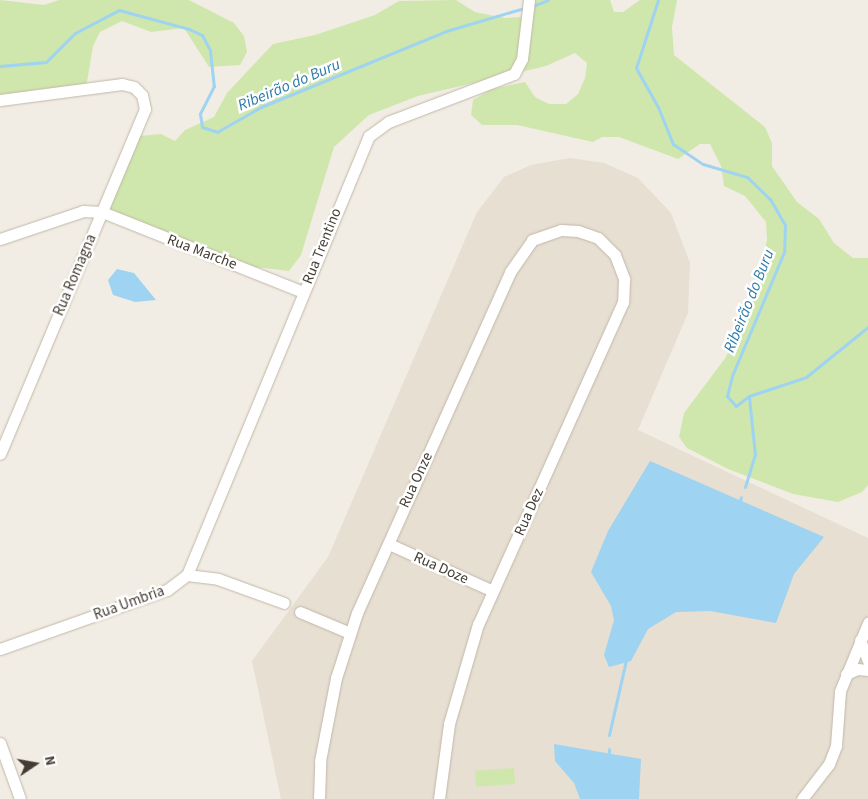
<!DOCTYPE html>
<meta charset="utf-8">
<style>
body{margin:0}
#map{position:relative;width:868px;height:799px;overflow:hidden;background:#f2ede4;font-family:"Source Sans 3",sans-serif}
div>[style]{position:absolute}
[style*='--x']{left:calc(var(--x)*1px);top:calc(var(--y)*1px);width:calc(var(--w)*1px);rotate:calc(var(--a)*1deg)}
.residential>*{inset:0;background:#e6dfd2}
.green>*{inset:0;background:#cfe7ac;transform-origin:0 0}
.water>*{inset:0;background:#9ed3f1}
.stream>*{height:3px;margin:-1.5px;padding:0 1.5px;transform-origin:1.5px;border-radius:1.5px;background:#9ed3f1}
.roads{filter:drop-shadow(0 0 1px #c1b7a9) drop-shadow(0 0 1px #c1b7a9)}
.minor>*{height:11px;margin:-5.5px;padding:0 5.5px;transform-origin:5.5px;border-radius:5.5px;background:#fff}
span{translate:-50% -50%;white-space:nowrap;text-align:center;line-height:1.15;-webkit-text-stroke:5px #fff;paint-order:stroke}
.street-label{font-size:15px;color:#443d34}
.water-label{font-size:16px;color:#2b7aa9;font-style:italic}
.north{position:absolute;left:10px;top:739px;width:50px;height:50px;-webkit-text-stroke:4px #fff;paint-order:stroke;rotate:78deg;font-size:14px;font-weight:700;line-height:20px;text-align:center;color:#443d34}
.north::after{content:'';display:block;margin:auto;width:18px;height:22px;background:#443d34;clip-path:polygon(50% 0,100% 100%,50% 72%,0 100%)}
</style>
<div id="map">
<div class="residential">
<div style="clip-path:polygon(570px 158px,604px 163px,638px 178px,671px 213px,690px 263px,688px 313px,638px 430px,868px 538px,868px 799px,281px 799px,252px 661px,328px 557px,477px 212px,504px 177px,531px 165px)"></div>
</div>
<div class="green">
<div style="clip-path:polygon(0 0,44px 5px,59px 0,189px 0,234px 23px,244px 36px,247px 52px,240px 65px,209px 67px,184px 28px,151px 32px,122px 21px,100px 32px,93px 46px,85px 94px,0 99px)"></div>
<div style="clip-path:polygon(456px 0,475px 12px,505px 18px,522px 17px,534px 0,610px 0,614px 12px,623px 12px,640px 0,677px 0,672px 27px,674px 55px,765px 127px,772px 143px,772px 166px,797px 202px,819px 219px,834px 243px,853px 258px,868px 258px,868px 485px,862px 492px,838px 502px,793px 494px,728px 469px,687px 448px,679px 437px,684px 413px,726px 357px,754px 290px,767px 240px,766px 222px,745px 196px,724px 186px,721px 166px,710px 144px,700px 144px,678px 159px,619px 137px,602px 137px,593px 142px,517px 125px,482px 125px,471px 115px,473px 100px,492px 89px,525px 82px,535px 97px,549px 104px,566px 104px,578px 94px,585px 78px,587px 63px,575px 53px,546px 66px,418px 96px,369px 115px,334px 147px,301px 255px,289px 271px,255px 267px,107px 213px,115px 172px,128px 165px,140px 136px,161px 134px,175px 141px,185px 130px,214px 117px,227px 93px,273px 44px,315px 35px,375px 15px,399px 1px)"></div>
<div style="left:514px;top:768px;width:16px;height:39px;rotate:86deg"></div>
</div>
<div class="water">
<div style="clip-path:polygon(117px 269px,134px 273px,156px 300px,135px 302px,113px 295px,108px 280px)"></div>
<div style="clip-path:polygon(650px 461px,824px 537px,794px 574px,776px 623px,710px 611px,676px 612px,648px 629px,631px 661px,609px 667px,604px 655px,614px 620px,611px 606px,591px 572px,608px 531px)"></div>
<div style="clip-path:polygon(554px 744px,641px 759px,639px 799px,580px 799px,574px 783px,555px 761px)"></div>
</div>
<div class="stream">
<div style="--x:658;--y:0;--w:71;--a:107.9"></div>
<div style="--x:636;--y:68;--w:45;--a:60.6"></div>
<div style="--x:658;--y:107;--w:40;--a:68"></div>
<div style="--x:673;--y:144;--w:36;--a:34"></div>
<div style="--x:703;--y:164;--w:46;--a:16.5"></div>
<div style="--x:747;--y:177;--w:32;--a:44"></div>
<div style="--x:770;--y:199;--w:30;--a:60"></div>
<div style="--x:785;--y:225;--w:27;--a:92"></div>
<div style="--x:784;--y:252;--w:134;--a:112.8"></div>
<div style="--x:732;--y:376;--w:21;--a:104"></div>
<div style="--x:727;--y:396;--w:13;--a:48"></div>
<div style="--x:736;--y:406;--w:16;--a:-38"></div>
<div style="--x:749;--y:396;--w:60;--a:-18.4"></div>
<div style="--x:806;--y:377;--w:80;--a:-38.9"></div>
<div style="--x:530;--y:7;--w:19;--a:-21"></div>
<div style="--x:0;--y:66;--w:46;--a:-5"></div>
<div style="--x:46;--y:62;--w:41;--a:-45"></div>
<div style="--x:75;--y:33;--w:50;--a:-27.6"></div>
<div style="--x:119;--y:10;--w:73;--a:15.2"></div>
<div style="--x:189;--y:29;--w:14;--a:25"></div>
<div style="--x:202;--y:35;--w:17;--a:62"></div>
<div style="--x:210;--y:50;--w:36;--a:84"></div>
<div style="--x:214;--y:86;--w:31;--a:117"></div>
<div style="--x:200;--y:114;--w:13;--a:81"></div>
<div style="--x:202;--y:127;--w:16;--a:18"></div>
<div style="--x:217;--y:132;--w:51;--a:-29.6"></div>
<div style="--x:261;--y:107;--w:200;--a:-22.3"></div>
<div style="--x:446;--y:31;--w:81;--a:-16.4"></div>
<div style="--x:745;--y:487;--w:34;--a:-73"></div>
<div style="--x:755;--y:455;--w:58;--a:-95.9"></div>
<div style="--x:739;--y:504;--w:7;--a:-74"></div>
<div style="--x:609;--y:735;--w:77;--a:-77.2"></div>
<div style="--x:609;--y:749;--w:7;--a:90"></div>
</div>
<div class="roads">
<div class="minor">
<div style="--x:0;--y:100;--w:123;--a:-7.5"></div>
<div style="--x:122;--y:84;--w:12;--a:14"></div>
<div style="--x:134;--y:87;--w:11;--a:45"></div>
<div style="--x:142;--y:95;--w:14;--a:78"></div>
<div style="--x:145;--y:109;--w:374;--a:112.8"></div>
<div style="--x:0;--y:239;--w:88;--a:-18.6"></div>
<div style="--x:83;--y:211;--w:19;--a:3"></div>
<div style="--x:102;--y:212;--w:216;--a:21.7"></div>
<div style="--x:389;--y:544;--w:114;--a:24.3"></div>
<div style="--x:187;--y:575;--w:475;--a:-67.5"></div>
<div style="--x:369;--y:136;--w:24;--a:-36"></div>
<div style="--x:388;--y:122;--w:135;--a:-20.9"></div>
<div style="--x:514;--y:74;--w:17;--a:-62"></div>
<div style="--x:522;--y:59;--w:59;--a:-83.2"></div>
<div style="--x:300;--y:612;--w:54;--a:22.8"></div>
<div style="--x:860;--y:640;--w:22;--a:69"></div>
<div style="--x:0;--y:649;--w:177;--a:-19.5"></div>
<div style="--x:167;--y:590;--w:25;--a:-37"></div>
<div style="--x:187;--y:575;--w:31;--a:7"></div>
<div style="--x:218;--y:579;--w:70;--a:20"></div>
<div style="--x:846;--y:674;--w:12;--a:-24"></div>
<div style="--x:857;--y:669;--w:11;--a:5"></div>
<div style="--x:0;--y:743;--w:59;--a:70.3"></div>
<div style="--x:319;--y:799;--w:38;--a:-88"></div>
<div style="--x:320;--y:761;--w:85;--a:-79.1"></div>
<div style="--x:336;--y:678;--w:68;--a:-72.1"></div>
<div style="--x:357;--y:613;--w:374;--a:-65.8"></div>
<div style="--x:510;--y:272;--w:39;--a:-55"></div>
<div style="--x:532;--y:240;--w:31;--a:-19"></div>
<div style="--x:561;--y:230;--w:17;--a:3"></div>
<div style="--x:578;--y:231;--w:21;--a:19"></div>
<div style="--x:598;--y:238;--w:24;--a:45"></div>
<div style="--x:615;--y:255;--w:26;--a:69"></div>
<div style="--x:624;--y:279;--w:23;--a:92"></div>
<div style="--x:623;--y:302;--w:353;--a:114.2"></div>
<div style="--x:478;--y:624;--w:104;--a:106.2"></div>
<div style="--x:449;--y:724;--w:76;--a:97.6"></div>
<div style="--x:802;--y:799;--w:44;--a:-52.4"></div>
<div style="--x:829;--y:764;--w:19;--a:-69"></div>
<div style="--x:836;--y:746;--w:55;--a:-85.8"></div>
<div style="--x:840;--y:691;--w:74;--a:-67.6"></div>
</div>
</div>
<div class="street-label">
<span style="left:322px;top:246px;rotate:-68deg">Rua Trentino</span>
<span style="left:202px;top:252px;rotate:21deg">Rua Marche</span>
<span style="left:75px;top:275px;rotate:-67deg">Rua Romagna</span>
<span style="left:416px;top:480px;rotate:-65deg">Rua Onze</span>
<span style="left:529px;top:512px;rotate:-66deg">Rua Dez</span>
<span style="left:441px;top:568px;rotate:24deg">Rua Doze</span>
<span style="left:129px;top:603px;rotate:-20deg">Rua Umbria</span>
</div>
<div class="water-label">
<span style="left:289px;top:85px;rotate:-23deg">Ribeirão do Buru</span>
<span style="left:749px;top:301px;rotate:-68deg">Ribeirão do Buru</span>
</div>
<div class="north">N</div>
</div>
